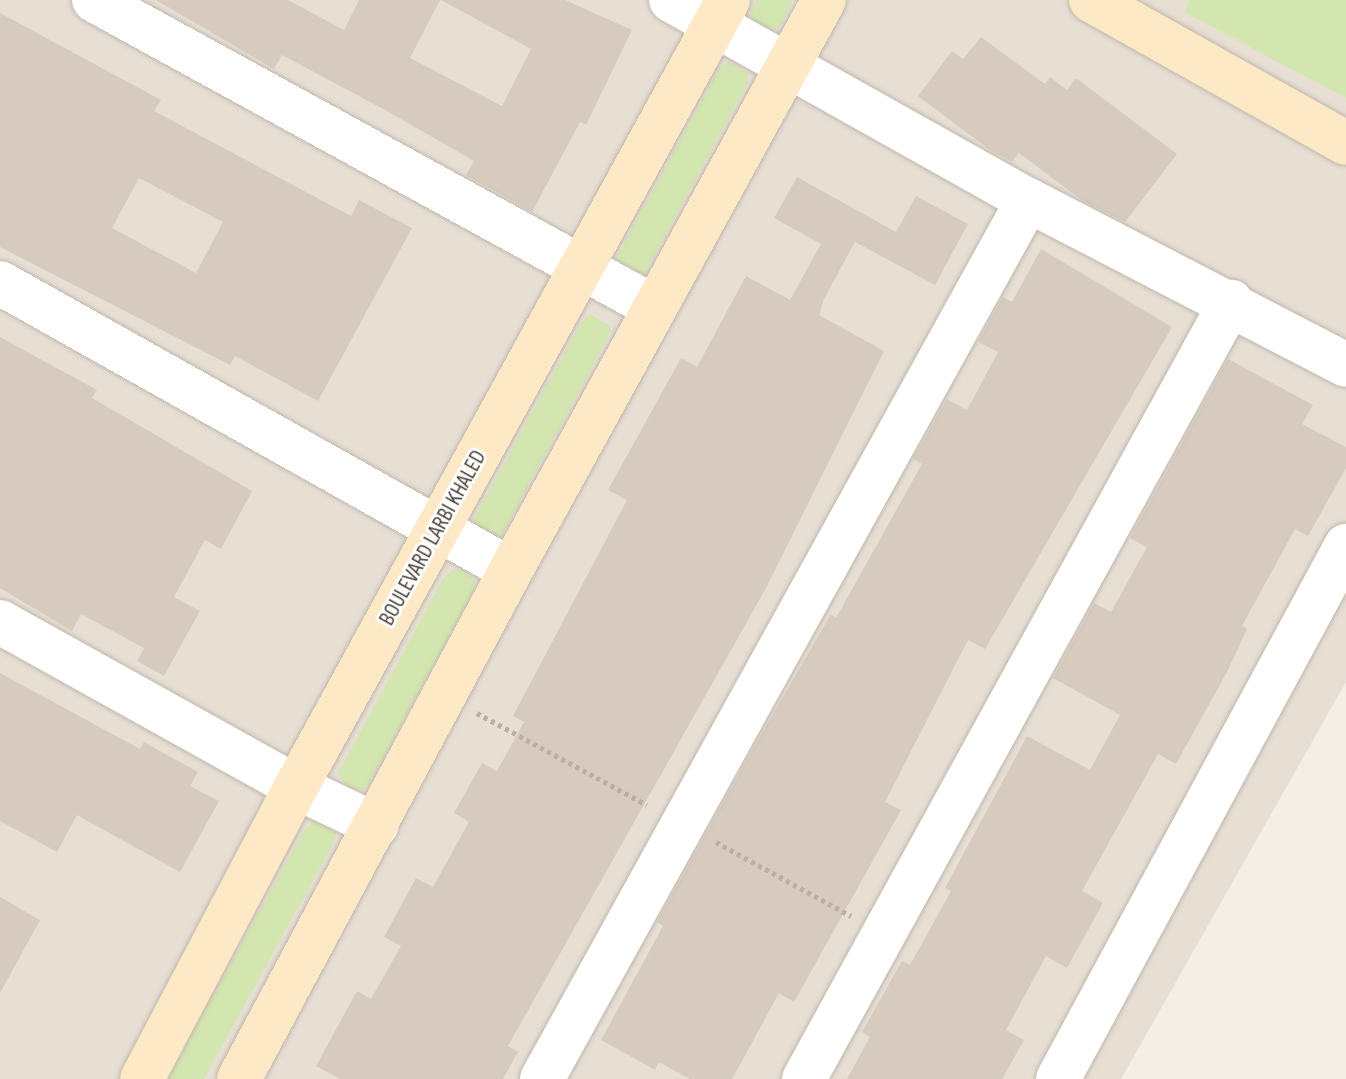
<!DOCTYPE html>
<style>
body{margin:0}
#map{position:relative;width:1346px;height:1079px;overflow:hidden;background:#f3eee6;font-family:"Sofia Sans Condensed",sans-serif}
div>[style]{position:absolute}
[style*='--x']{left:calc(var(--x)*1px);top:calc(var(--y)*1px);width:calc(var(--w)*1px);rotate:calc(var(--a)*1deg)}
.residential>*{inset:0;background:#e7dfd4}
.green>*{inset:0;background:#d4e6b0}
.building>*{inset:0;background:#d7cbbf}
.path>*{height:5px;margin-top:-2.5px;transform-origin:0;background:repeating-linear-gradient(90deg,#bfae9b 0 4px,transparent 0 8px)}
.roads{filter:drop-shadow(0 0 2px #c1b7ac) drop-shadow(0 0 2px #c1b7ac)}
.minor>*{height:44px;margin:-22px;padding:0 22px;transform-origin:22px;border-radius:22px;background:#fff}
.secondary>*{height:44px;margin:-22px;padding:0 22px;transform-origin:22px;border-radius:22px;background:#fde9c6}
span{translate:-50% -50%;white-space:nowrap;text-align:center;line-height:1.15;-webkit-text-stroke:6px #fff;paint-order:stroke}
.street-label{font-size:22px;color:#453d36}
</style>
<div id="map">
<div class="residential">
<div style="clip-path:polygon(0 0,1346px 0,1346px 682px,1121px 1079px,0 1079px)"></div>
</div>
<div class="green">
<div style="clip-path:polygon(757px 0,793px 0,779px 27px,770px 30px,753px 21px,750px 12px)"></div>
<div style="clip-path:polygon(1190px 0,1346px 0,1346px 98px,1184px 12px)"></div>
<div style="clip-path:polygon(728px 61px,749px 73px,747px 84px,640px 281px,612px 266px,719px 69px)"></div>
<div style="clip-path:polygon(590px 314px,611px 327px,608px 337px,502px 534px,493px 537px,476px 528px,474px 519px,581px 323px)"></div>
<div style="clip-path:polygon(454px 569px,467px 571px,475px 582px,473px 592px,366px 789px,348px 789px,338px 773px,444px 577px)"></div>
<div style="clip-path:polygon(315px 820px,336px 833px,333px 844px,204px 1079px,167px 1079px,305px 829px)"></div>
</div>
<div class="building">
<div style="clip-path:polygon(156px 0,288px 0,344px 30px,359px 0,440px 0,410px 58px,502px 106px,531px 49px,441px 0,565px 0,632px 30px,586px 125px,580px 122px,532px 212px,466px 175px,474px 161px,385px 110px,282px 55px,274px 69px)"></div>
<div style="clip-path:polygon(evenodd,0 13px,161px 100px,154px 111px,351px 216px,359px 200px,412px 228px,318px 401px,235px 356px,230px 365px,0 247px,0 13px,139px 178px,223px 222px,196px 273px,112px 228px,139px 178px)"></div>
<div style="clip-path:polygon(981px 37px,1045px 84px,1050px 77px,1067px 90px,1076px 78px,1177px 154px,1125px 222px,1083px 201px,1019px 153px,1012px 162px,990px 150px,918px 96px,952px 51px,963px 59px)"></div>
<div style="clip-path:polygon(797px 177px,896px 232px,916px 196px,968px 224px,935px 285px,855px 242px,824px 299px,819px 315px,884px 351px,766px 588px,508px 1046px,518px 1052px,503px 1079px,340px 1079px,316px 1066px,357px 991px,371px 999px,401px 946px,384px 937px,416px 878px,433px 887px,469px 822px,454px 813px,482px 763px,497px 771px,524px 722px,513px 716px,627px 500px,608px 490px,681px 358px,697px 367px,746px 276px,790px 300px,821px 244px,774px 218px)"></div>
<div style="clip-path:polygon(1041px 249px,1172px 327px,985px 649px,968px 640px,885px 802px,901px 810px,794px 1002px,779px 993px,732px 1079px,690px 1079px,659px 1062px,655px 1070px,601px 1040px,663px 926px,657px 922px,754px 747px,831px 614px,836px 618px,922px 464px,913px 459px,947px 399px,967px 410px,998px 352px,978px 342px,1003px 297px,1012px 302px)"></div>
<div style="clip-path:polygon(0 337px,97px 390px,92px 398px,252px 491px,221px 549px,205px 540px,174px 597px,200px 611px,164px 676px,137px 661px,144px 648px,81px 614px,72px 631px,0 588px)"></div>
<div style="clip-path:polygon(1228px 359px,1313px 405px,1302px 424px,1346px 447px,1346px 468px,1308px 536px,1295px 529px,1242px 626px,1247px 629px,1227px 672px,1176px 764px,1158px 754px,1082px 891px,1103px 903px,1067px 968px,1046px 956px,1006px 1030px,1024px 1040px,1002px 1079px,847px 1079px,870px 1037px,862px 1032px,902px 961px,910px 965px,951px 891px,945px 888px,1027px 736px,1090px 770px,1120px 715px,1053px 678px,1094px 603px,1111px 612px,1147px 547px,1130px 538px)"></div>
<div style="clip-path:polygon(0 673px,140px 749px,144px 742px,198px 772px,190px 786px,219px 801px,180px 872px,77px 815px,57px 852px,0 821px)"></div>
<div style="clip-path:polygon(0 897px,40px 920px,0 993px)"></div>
</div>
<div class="path">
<div style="--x:477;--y:713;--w:193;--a:28.4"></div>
<div style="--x:716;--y:842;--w:154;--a:28.7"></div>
</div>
<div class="roads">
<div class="minor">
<div style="--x:94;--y:0;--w:639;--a:28.73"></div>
<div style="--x:671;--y:0;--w:409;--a:29.3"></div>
<div style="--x:1028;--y:200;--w:358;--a:27.4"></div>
<div style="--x:0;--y:283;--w:586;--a:29.32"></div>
<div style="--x:0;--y:622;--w:339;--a:29.1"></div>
<div style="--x:296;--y:787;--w:89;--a:25.4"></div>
<div style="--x:542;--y:1079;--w:1004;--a:-61.06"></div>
<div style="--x:804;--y:1079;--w:887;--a:-61.21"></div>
<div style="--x:1058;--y:1079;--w:606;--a:-61.62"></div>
</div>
<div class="secondary">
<div style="--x:1091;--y:0;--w:292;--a:29.3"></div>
<div style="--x:142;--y:1079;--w:330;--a:-62.2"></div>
<div style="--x:296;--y:787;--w:898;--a:-61.24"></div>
<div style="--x:239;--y:1079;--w:577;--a:-61.88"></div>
<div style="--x:511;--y:570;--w:650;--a:-61.23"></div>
</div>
</div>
<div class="street-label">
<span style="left:433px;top:538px;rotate:-61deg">BOULEVARD LARBI KHALED</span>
</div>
</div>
